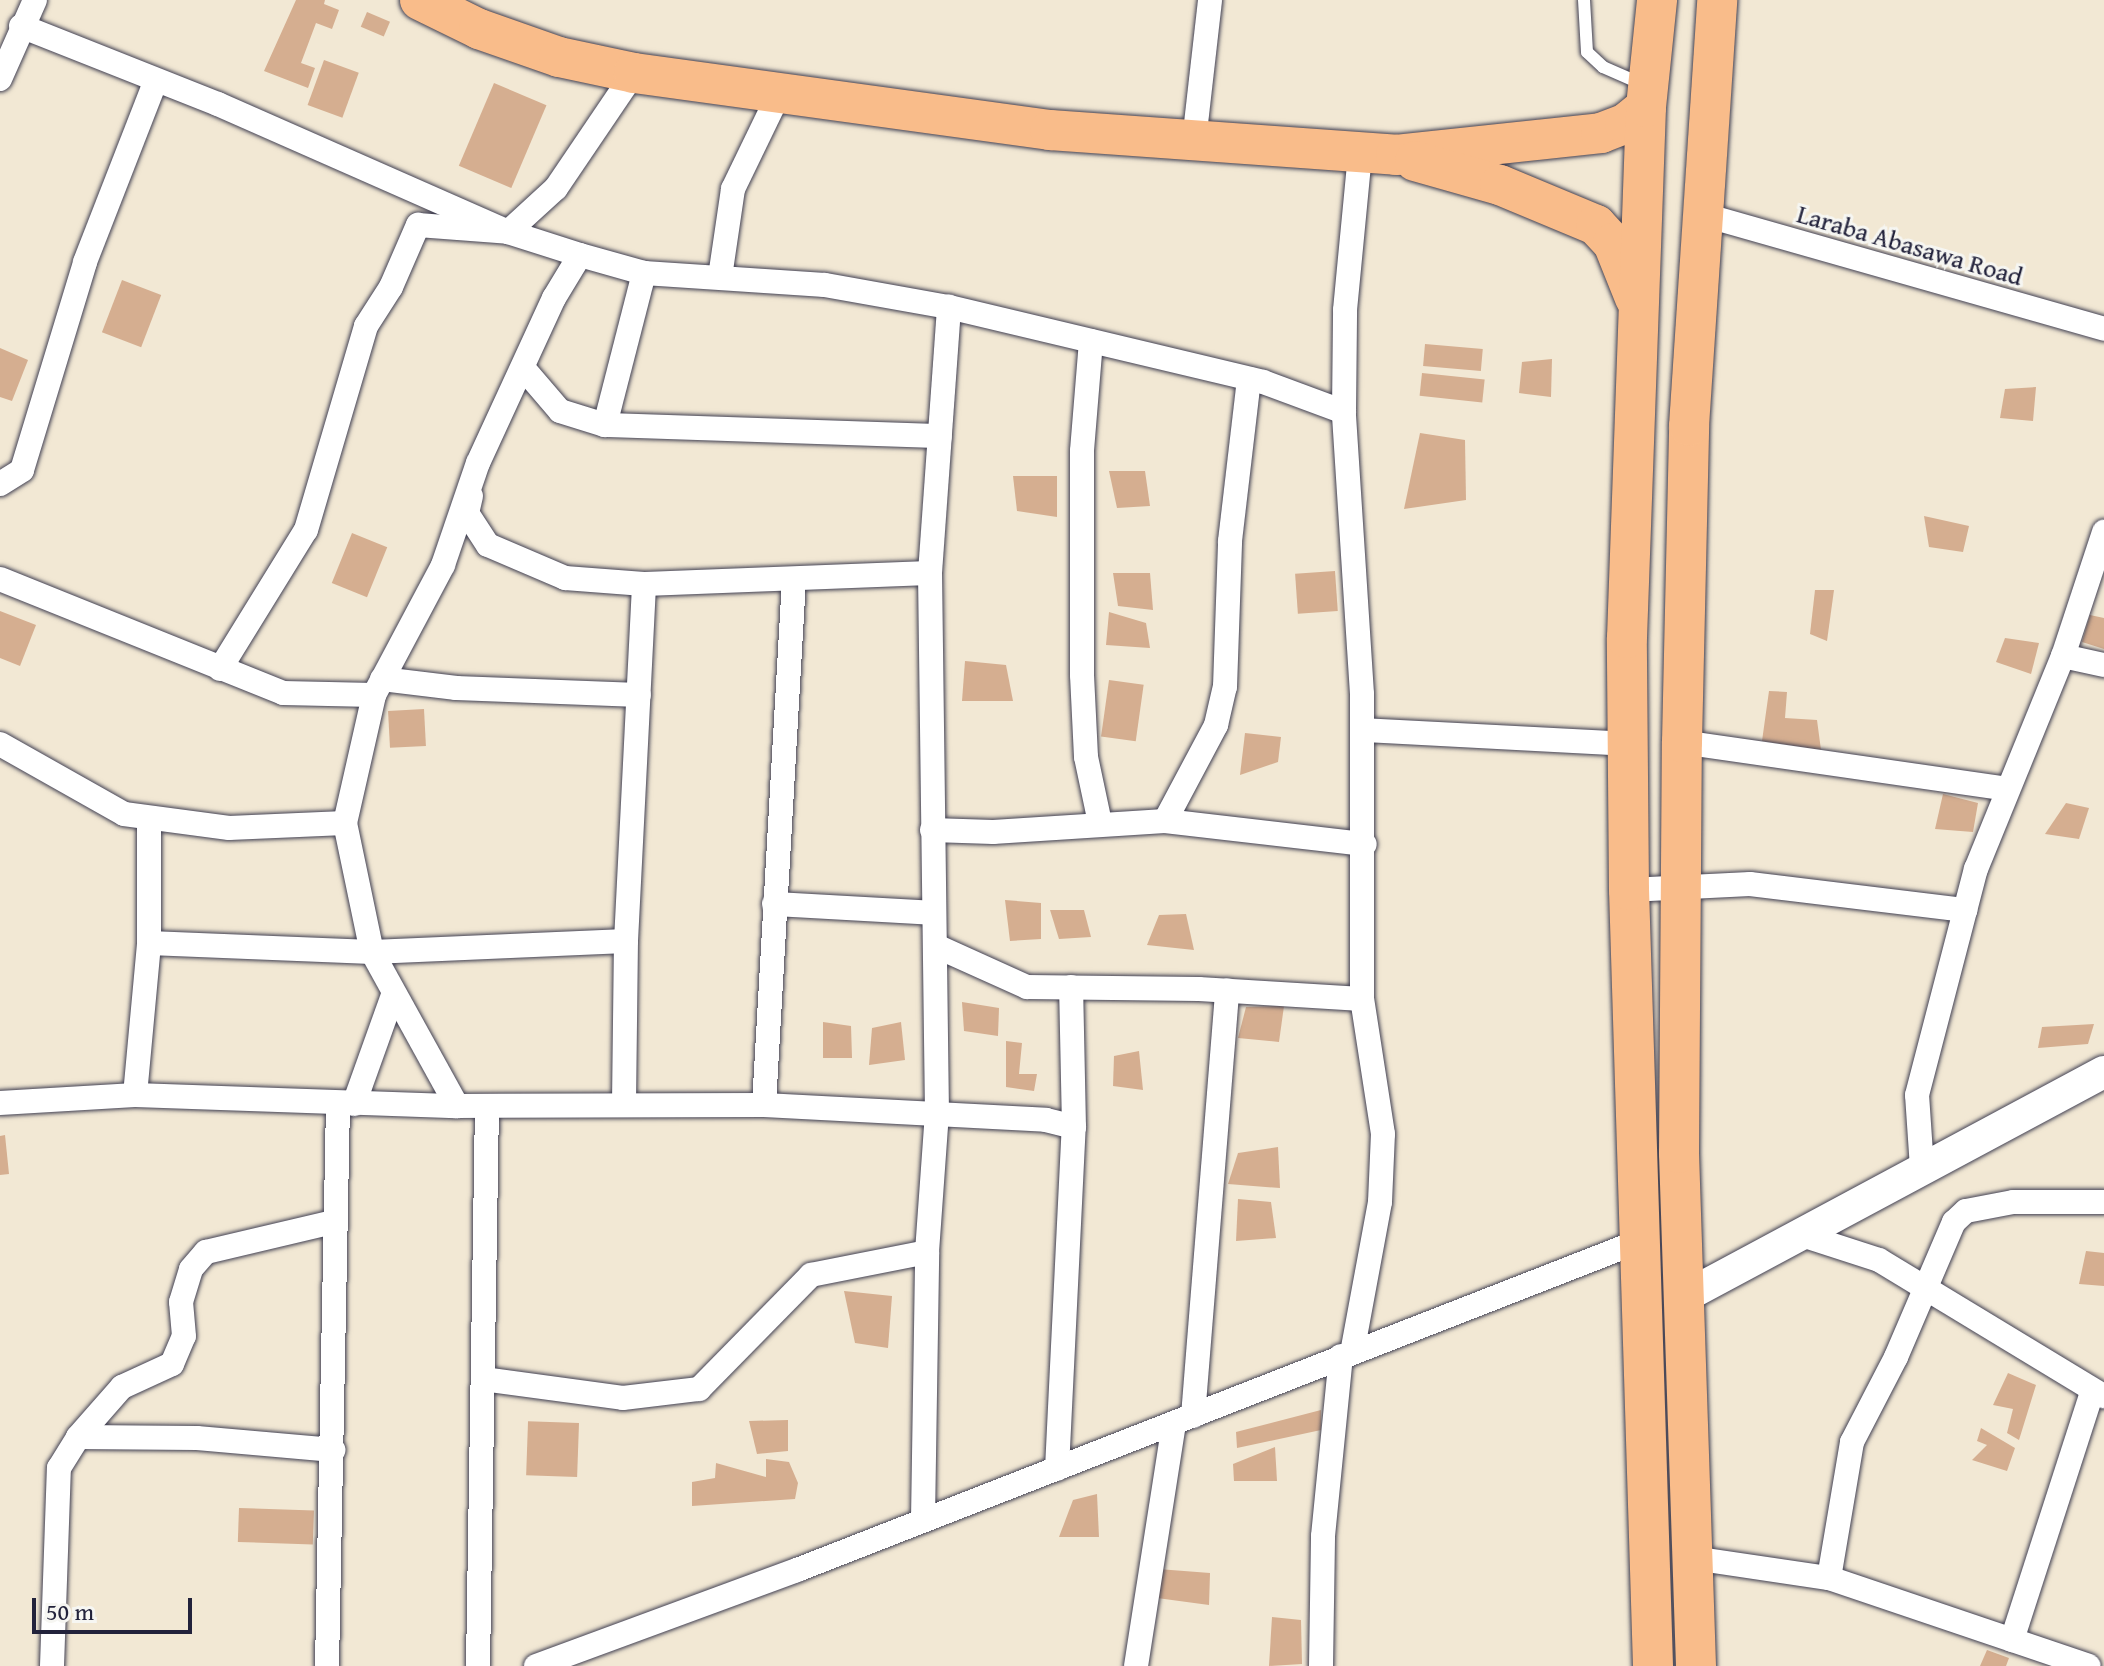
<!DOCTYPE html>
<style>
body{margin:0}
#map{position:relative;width:2104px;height:1666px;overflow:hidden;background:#f2e8d4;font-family:"Gentium Book Plus",serif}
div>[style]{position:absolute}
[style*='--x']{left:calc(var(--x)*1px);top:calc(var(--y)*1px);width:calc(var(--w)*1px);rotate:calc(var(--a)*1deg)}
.building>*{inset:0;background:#d5ae90;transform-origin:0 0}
.roads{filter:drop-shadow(0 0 2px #414052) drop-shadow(0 0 2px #414052)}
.service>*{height:12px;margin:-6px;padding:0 6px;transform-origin:6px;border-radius:6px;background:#fff}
.minor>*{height:24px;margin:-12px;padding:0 12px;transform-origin:12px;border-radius:12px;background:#fff}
.tertiary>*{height:32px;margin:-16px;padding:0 16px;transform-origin:16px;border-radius:16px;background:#fff}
.primary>*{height:40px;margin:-20px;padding:0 20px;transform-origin:20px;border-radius:20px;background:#f9bc8a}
span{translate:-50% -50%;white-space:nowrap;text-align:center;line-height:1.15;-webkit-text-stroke:6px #f6f6f2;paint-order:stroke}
.street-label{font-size:26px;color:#22223b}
.scale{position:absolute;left:32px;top:1598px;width:160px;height:36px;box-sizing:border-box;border:4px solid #22223b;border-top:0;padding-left:10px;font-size:24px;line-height:28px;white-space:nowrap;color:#22223b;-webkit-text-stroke:6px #f6f6f2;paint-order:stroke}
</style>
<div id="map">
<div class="building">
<div style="clip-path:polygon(296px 0,325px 0,324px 4px,339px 10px,332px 29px,316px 23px,301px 63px,315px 68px,308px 88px,264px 71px)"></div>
<div style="left:367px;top:12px;width:25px;height:16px;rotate:23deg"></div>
<div style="left:324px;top:60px;width:37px;height:48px;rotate:20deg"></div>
<div style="left:494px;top:83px;width:57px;height:90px;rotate:23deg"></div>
<div style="left:122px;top:280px;width:42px;height:56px;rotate:21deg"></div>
<div style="left:1425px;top:344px;width:58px;height:22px;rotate:5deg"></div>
<div style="clip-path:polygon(0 348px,28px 360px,12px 401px,0 397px)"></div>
<div style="clip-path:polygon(1552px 359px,1551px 397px,1519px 393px,1522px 362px)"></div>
<div style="left:1422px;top:373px;width:63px;height:23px;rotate:6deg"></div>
<div style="clip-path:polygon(2036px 387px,2033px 421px,2000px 418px,2005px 389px)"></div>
<div style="clip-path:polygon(1420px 433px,1465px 440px,1466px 500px,1404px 509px)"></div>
<div style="clip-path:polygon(1109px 471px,1145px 471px,1150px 506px,1117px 508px)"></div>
<div style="clip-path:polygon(1013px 476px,1057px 476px,1057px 517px,1017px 511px)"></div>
<div style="clip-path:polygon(1924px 516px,1969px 526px,1963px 552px,1929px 547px)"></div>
<div style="left:352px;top:533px;width:38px;height:54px;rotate:22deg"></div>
<div style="left:1335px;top:571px;width:40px;height:40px;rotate:86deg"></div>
<div style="clip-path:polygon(1113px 573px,1150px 573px,1153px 610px,1118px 606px)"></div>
<div style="clip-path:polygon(1815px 590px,1834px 590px,1827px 641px,1810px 634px)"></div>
<div style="clip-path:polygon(0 611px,36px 625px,20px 666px,0 658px)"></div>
<div style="clip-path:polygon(1109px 612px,1146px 623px,1150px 648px,1106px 645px)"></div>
<div style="clip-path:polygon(2090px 615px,2104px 618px,2104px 649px,2082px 642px)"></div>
<div style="clip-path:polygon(2005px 638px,2039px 643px,2031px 674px,1996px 662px)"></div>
<div style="clip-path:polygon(965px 661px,1006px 665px,1013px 701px,962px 701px)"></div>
<div style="left:1109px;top:680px;width:35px;height:57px;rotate:8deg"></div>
<div style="clip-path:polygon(1769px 691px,1787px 692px,1785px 718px,1817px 720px,1821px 750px,1762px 741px)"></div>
<div style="left:424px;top:709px;width:37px;height:36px;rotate:87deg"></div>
<div style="clip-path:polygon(1245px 733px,1281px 737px,1278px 762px,1240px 775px)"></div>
<div style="clip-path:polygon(1943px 794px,1978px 803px,1973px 832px,1935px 829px)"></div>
<div style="clip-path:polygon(2066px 803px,2089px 808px,2079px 839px,2045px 834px)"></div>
<div style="clip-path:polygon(1005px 900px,1041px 903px,1041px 939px,1010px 941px)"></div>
<div style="clip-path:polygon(1050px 910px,1084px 910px,1091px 937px,1059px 939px)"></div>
<div style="clip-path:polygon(1186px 914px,1194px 950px,1147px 945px,1159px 915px)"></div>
<div style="clip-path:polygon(962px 1002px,999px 1008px,998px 1036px,964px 1031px)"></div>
<div style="clip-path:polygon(1284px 1006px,1279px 1042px,1238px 1038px,1246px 1007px)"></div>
<div style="clip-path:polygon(823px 1022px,851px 1026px,852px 1058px,823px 1058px)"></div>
<div style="clip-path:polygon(901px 1022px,905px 1060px,869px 1065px,872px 1028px)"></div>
<div style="clip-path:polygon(2094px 1024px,2088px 1044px,2038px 1048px,2042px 1027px)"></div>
<div style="clip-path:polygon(1006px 1041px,1022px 1043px,1019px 1074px,1037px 1074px,1034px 1091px,1006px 1087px)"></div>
<div style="clip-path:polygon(1139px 1051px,1143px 1090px,1113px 1086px,1114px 1056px)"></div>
<div style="clip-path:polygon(5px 1135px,9px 1174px,0 1175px,0 1136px)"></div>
<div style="clip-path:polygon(1278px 1147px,1280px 1188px,1228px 1184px,1238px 1153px)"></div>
<div style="clip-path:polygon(1238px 1199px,1271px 1202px,1276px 1238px,1236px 1241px)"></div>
<div style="clip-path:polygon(2086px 1251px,2104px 1253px,2104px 1286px,2079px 1284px)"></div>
<div style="clip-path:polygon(844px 1291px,892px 1296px,888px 1348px,855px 1343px)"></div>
<div style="clip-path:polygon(2008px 1373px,2036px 1385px,2019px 1440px,2007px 1433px,2013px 1409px,1993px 1405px)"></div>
<div style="clip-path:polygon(1321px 1410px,1321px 1430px,1237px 1448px,1236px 1432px)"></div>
<div style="clip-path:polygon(788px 1420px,788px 1451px,757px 1454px,749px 1421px)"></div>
<div style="left:579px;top:1423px;width:54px;height:51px;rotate:92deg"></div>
<div style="clip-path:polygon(1981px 1428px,2015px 1448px,2007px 1471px,1972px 1460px,1987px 1445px,1977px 1441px)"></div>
<div style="clip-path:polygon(1275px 1447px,1277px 1481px,1234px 1481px,1233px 1464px)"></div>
<div style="clip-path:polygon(766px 1459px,789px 1462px,798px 1483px,795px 1499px,692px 1506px,692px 1482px,715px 1478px,716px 1463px,766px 1477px)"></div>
<div style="clip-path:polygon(1097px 1494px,1099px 1537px,1059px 1537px,1073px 1500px)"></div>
<div style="left:239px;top:1508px;width:75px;height:34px;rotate:2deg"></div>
<div style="clip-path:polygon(1158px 1569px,1210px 1573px,1209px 1605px,1157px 1598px)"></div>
<div style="clip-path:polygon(1272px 1617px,1301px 1620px,1302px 1664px,1269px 1666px)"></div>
<div style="clip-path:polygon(1987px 1650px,2009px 1658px,2006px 1666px,1980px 1666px)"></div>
</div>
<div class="roads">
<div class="service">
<div style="--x:1584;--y:0;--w:52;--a:86.7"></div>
<div style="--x:1587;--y:52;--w:22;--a:43"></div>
<div style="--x:1603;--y:67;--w:43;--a:23.6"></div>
</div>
<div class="minor">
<div style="--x:21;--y:26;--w:212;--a:21.6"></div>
<div style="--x:218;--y:104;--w:317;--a:23.8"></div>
<div style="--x:508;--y:232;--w:76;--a:17.7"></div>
<div style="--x:580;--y:255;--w:66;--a:15.7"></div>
<div style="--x:644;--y:273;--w:181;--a:3.8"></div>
<div style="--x:825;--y:285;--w:126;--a:10.1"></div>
<div style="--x:949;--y:307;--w:323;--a:13.4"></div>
<div style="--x:1263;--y:382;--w:86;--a:20.3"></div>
<div style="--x:0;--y:79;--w:86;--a:-66.1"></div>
<div style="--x:1194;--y:141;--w:142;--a:-83.5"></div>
<div style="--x:1701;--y:214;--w:419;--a:15.9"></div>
<div style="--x:720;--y:277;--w:89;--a:-81.6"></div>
<div style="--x:733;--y:189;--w:103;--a:-64.2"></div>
<div style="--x:1091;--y:341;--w:110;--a:94.7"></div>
<div style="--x:1082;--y:451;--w:224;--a:90"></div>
<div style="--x:1082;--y:675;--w:82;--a:87.2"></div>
<div style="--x:1086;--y:757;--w:67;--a:78"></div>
<div style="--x:524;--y:369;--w:55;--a:49.4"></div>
<div style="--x:560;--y:411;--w:47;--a:17.3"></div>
<div style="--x:605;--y:425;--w:335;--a:1.9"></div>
<div style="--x:605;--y:425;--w:157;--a:-75.6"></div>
<div style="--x:0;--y:484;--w:26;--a:-32"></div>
<div style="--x:22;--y:470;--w:217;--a:-73.1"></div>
<div style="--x:85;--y:262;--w:195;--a:-68.7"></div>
<div style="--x:471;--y:496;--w:17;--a:103"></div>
<div style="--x:467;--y:513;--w:38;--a:57"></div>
<div style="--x:488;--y:545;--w:84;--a:23.2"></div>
<div style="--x:565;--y:578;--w:79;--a:4.3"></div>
<div style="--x:644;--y:584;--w:286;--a:-2.2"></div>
<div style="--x:0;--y:579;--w:305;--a:21.9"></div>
<div style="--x:283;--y:693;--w:91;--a:1.3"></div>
<div style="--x:2063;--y:656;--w:42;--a:12.4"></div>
<div style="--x:220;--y:669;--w:163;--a:-58.3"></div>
<div style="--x:306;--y:530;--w:213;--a:-73.6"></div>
<div style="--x:366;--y:326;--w:46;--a:-57.3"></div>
<div style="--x:391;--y:287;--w:68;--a:-66.5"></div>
<div style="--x:418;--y:225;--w:90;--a:4.4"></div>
<div style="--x:508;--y:232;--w:65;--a:-42.5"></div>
<div style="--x:556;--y:188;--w:139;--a:-55.9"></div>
<div style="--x:382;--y:679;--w:75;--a:6.9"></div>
<div style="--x:456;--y:688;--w:183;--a:2.2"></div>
<div style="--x:1363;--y:730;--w:265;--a:3"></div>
<div style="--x:1682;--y:742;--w:329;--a:8.2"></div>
<div style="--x:0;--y:744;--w:142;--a:29.4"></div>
<div style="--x:124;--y:814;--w:106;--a:7.6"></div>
<div style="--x:229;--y:828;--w:116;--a:-2.5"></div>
<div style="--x:345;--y:823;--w:131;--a:-77.2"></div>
<div style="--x:374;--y:695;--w:147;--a:-62"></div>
<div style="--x:443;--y:565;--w:108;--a:-71.1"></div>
<div style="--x:478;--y:463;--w:182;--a:-65.3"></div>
<div style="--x:554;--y:298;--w:50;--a:-58.8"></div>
<div style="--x:1165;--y:821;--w:109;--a:-62"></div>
<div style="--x:1216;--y:725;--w:39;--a:-77"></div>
<div style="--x:1225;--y:687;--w:146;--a:-88"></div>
<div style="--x:1230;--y:541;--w:163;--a:-83.3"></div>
<div style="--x:345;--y:823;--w:132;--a:78.2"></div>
<div style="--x:372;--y:952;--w:176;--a:61.1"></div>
<div style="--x:932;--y:830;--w:61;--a:1.9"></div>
<div style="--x:993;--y:832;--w:172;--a:-3.7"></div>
<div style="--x:1165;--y:821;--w:201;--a:6.6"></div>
<div style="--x:1629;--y:890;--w:121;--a:-2.8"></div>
<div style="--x:1750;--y:884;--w:217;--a:6.9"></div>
<div style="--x:774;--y:904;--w:159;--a:3.2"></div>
<div style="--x:149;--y:943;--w:223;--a:2.3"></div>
<div style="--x:372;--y:952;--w:254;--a:-2.5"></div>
<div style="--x:936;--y:946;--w:100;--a:24.3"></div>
<div style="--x:1027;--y:987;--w:172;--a:0.7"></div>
<div style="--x:1199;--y:989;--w:163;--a:3.5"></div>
<div style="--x:135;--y:1095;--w:153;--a:-84.7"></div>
<div style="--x:149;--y:943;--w:125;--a:-90"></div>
<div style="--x:0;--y:1103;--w:135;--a:-3.4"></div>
<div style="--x:135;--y:1095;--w:322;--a:2"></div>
<div style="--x:457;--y:1106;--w:307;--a:-0.2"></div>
<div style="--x:764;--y:1105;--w:282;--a:3"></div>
<div style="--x:1046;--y:1120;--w:29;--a:14"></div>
<div style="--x:624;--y:1103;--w:162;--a:-89.3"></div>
<div style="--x:626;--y:941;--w:357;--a:-87.1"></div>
<div style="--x:354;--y:1104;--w:116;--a:-70.3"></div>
<div style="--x:764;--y:1105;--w:526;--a:-86.73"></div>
<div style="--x:1922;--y:1168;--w:73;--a:-93.9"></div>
<div style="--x:1917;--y:1095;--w:234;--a:-75.4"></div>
<div style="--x:1976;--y:869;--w:230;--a:-67.8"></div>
<div style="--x:2063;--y:656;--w:131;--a:-71.7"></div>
<div style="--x:1799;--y:1234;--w:84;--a:18"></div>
<div style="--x:1879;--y:1260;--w:263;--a:31.2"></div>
<div style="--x:1352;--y:1353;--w:154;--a:-79.5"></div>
<div style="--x:1380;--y:1202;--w:68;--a:-87.5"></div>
<div style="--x:1383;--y:1134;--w:137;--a:-98.8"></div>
<div style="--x:1362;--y:999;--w:305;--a:-90"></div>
<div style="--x:1362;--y:694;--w:283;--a:-93.7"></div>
<div style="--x:1344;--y:412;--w:102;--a:-89.4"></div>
<div style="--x:1345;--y:310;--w:158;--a:-84.5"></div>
<div style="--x:483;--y:1379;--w:141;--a:7.7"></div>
<div style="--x:623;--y:1398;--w:77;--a:-6.8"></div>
<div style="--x:699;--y:1389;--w:160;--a:-45.5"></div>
<div style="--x:811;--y:1275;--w:118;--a:-11.2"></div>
<div style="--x:1193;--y:1416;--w:427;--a:-85.4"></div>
<div style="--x:78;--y:1437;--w:119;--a:0.5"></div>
<div style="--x:197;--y:1438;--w:137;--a:5"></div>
<div style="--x:1057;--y:1469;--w:342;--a:-87.2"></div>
<div style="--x:1074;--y:1127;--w:140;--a:-91.2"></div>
<div style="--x:923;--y:1520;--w:268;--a:-89.1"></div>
<div style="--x:927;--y:1252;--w:138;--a:-85.9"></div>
<div style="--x:937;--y:1114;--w:541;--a:-90.74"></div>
<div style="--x:930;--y:573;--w:267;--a:-85.9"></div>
<div style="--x:1693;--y:1558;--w:137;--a:8.4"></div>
<div style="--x:1829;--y:1578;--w:274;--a:18.7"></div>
<div style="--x:1829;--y:1578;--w:138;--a:-80.4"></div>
<div style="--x:1852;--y:1442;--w:96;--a:-62.6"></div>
<div style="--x:1896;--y:1357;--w:147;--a:-66.8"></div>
<div style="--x:1954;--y:1222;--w:16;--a:-43"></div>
<div style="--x:1966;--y:1211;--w:48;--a:-10.8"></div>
<div style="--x:2013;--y:1202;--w:91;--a:0"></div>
<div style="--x:2012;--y:1640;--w:261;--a:-72.1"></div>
<div style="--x:52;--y:1666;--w:198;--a:-88"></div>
<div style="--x:59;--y:1468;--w:36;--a:-58"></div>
<div style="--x:78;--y:1437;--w:67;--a:-48.7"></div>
<div style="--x:122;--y:1387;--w:55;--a:-24.7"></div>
<div style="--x:172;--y:1364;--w:30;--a:-67"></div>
<div style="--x:184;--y:1336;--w:34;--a:-95"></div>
<div style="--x:181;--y:1302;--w:34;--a:-73"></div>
<div style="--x:191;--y:1269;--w:23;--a:-49"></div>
<div style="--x:206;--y:1252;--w:130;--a:-13.3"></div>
<div style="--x:327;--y:1666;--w:562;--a:-88.88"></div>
<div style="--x:478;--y:1666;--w:559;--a:-89.08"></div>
<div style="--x:536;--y:1666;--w:278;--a:-20.2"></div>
<div style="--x:797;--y:1570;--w:907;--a:-21.33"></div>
<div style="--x:1136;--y:1666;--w:245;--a:-81.1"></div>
<div style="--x:1321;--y:1666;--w:130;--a:-89.1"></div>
<div style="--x:1323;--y:1536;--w:181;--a:-84.3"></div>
</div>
<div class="tertiary">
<div style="--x:1684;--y:1297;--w:476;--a:-28.2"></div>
</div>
<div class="primary">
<div style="--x:420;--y:0;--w:66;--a:26.2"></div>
<div style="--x:479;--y:29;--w:85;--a:19.3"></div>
<div style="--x:559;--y:57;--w:77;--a:12"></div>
<div style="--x:634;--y:73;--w:420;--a:7.8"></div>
<div style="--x:1050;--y:130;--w:347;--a:4.1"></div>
<div style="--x:1396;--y:155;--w:206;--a:-6.1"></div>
<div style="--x:1601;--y:133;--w:26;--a:-21"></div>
<div style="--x:1625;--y:124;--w:27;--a:-39"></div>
<div style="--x:1415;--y:161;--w:88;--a:15.8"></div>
<div style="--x:1500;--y:185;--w:104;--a:22.6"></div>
<div style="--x:1596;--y:225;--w:25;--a:47"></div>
<div style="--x:1613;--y:243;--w:59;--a:68.2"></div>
<div style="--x:1653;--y:1666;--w:776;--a:-91.77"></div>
<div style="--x:1629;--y:890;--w:252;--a:-90.5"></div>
<div style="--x:1627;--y:638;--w:531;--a:-87.95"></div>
<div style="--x:1646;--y:107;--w:108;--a:-84.1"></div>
<div style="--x:1696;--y:1666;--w:513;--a:-91.9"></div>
<div style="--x:1679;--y:1153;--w:411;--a:-89.6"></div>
<div style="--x:1682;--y:742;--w:316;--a:-88.7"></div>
<div style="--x:1689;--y:426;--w:427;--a:-86.2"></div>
</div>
</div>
<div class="street-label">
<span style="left:1910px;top:245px;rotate:16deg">Laraba Abasawa Road</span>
</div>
<div class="scale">50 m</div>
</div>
